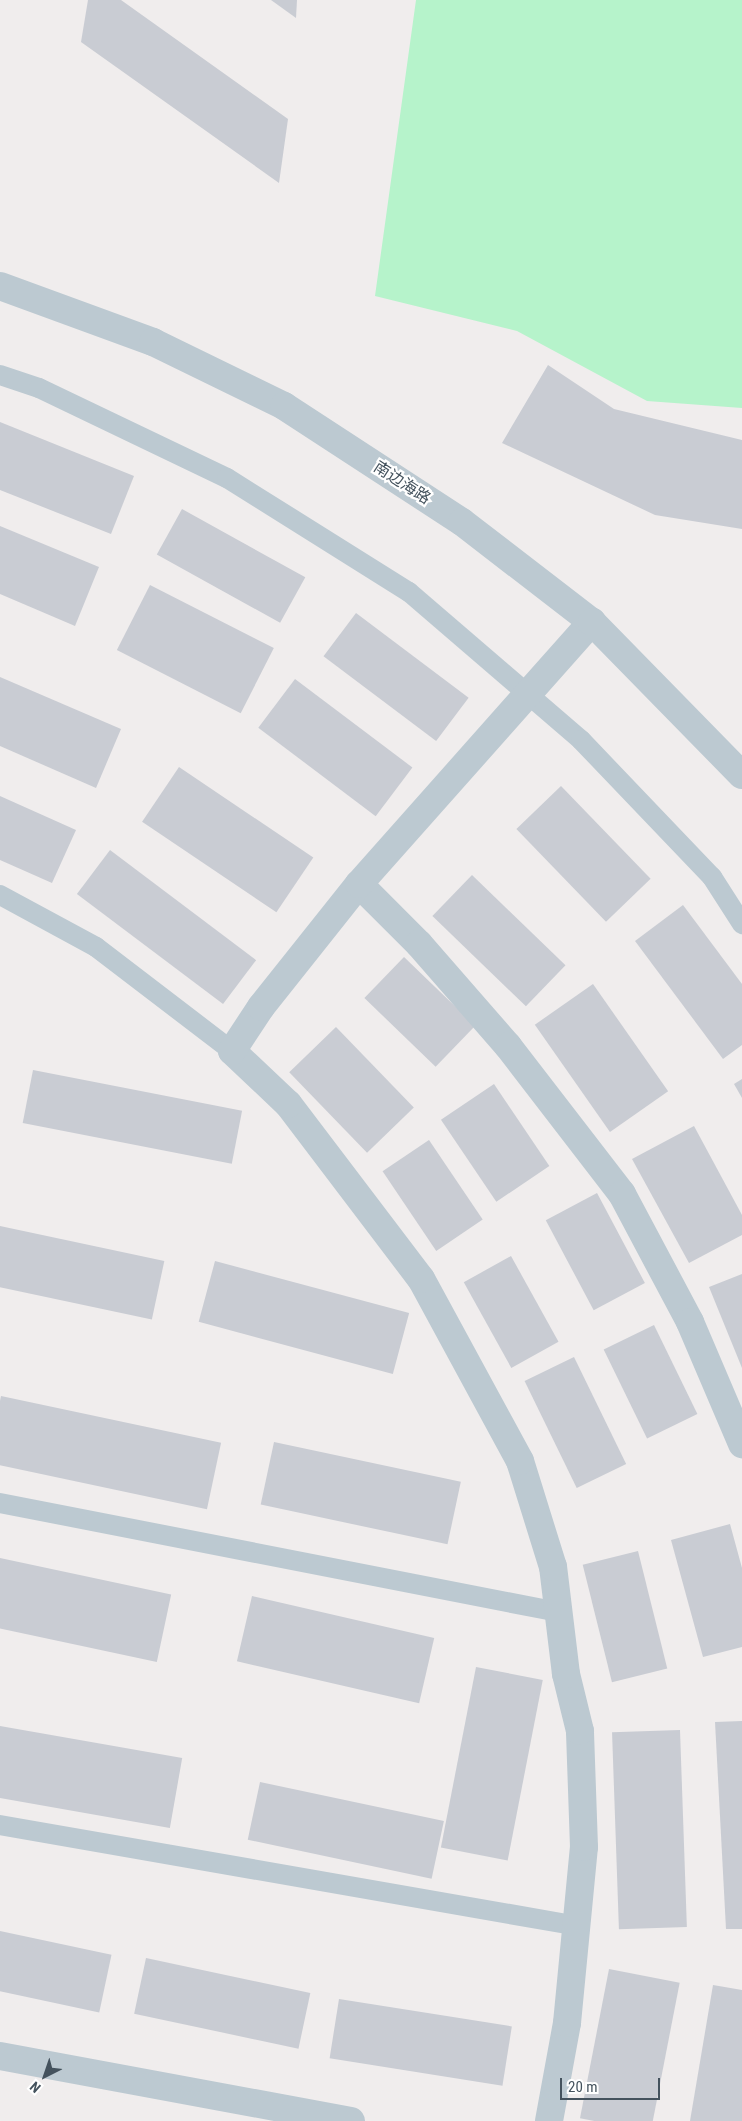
<!DOCTYPE html>
<meta charset="utf-8">
<style>
body{margin:0}
#map{position:relative;width:742px;height:2121px;overflow:hidden;background:#f0eded;font-family:"Roboto Condensed","Noto Sans SC",sans-serif}
div>[style]{position:absolute}
[style*='--x']{left:calc(var(--x)*1px);top:calc(var(--y)*1px);width:calc(var(--w)*1px);rotate:calc(var(--a)*1deg)}
.green>*{inset:0;background:#b6f3cb}
.building>*{inset:0;background:#c9ccd3;transform-origin:0 0}
.service>*{height:20px;margin:-10px;padding:0 10px;transform-origin:10px;border-radius:10px;background:#bcc9d1}
.minor>*{height:28px;margin:-14px;padding:0 14px;transform-origin:14px;border-radius:14px;background:#bcc9d1}
.tertiary>*{height:28px;margin:-14px;padding:0 14px;transform-origin:14px;border-radius:14px;background:#bcc9d1}
span{translate:-50% -50%;white-space:nowrap;text-align:center;line-height:1.15;-webkit-text-stroke:4.5px #fff;paint-order:stroke}
.street-label{font-size:16px;color:#44525d}
.north{position:absolute;left:20px;top:2051px;width:50px;height:50px;-webkit-text-stroke:4px #fff;paint-order:stroke;rotate:221deg;font-size:14px;font-weight:700;line-height:20px;text-align:center;color:#44525d}
.north::after{content:'';display:block;margin:auto;width:18px;height:22px;background:#44525d;clip-path:polygon(50% 0,100% 100%,50% 72%,0 100%)}
.scale{position:absolute;left:560px;top:2078px;width:100px;height:22px;box-sizing:border-box;border:2px solid #44525d;border-top:0;padding-left:6px;font-size:15px;line-height:18px;white-space:nowrap;color:#44525d;-webkit-text-stroke:4px #fff;paint-order:stroke}
</style>
<div id="map">
<div class="green">
<div style="clip-path:polygon(416px 0,742px 0,742px 408px,647px 401px,517px 331px,375px 296px)"></div>
</div>
<div class="building">
<div style="clip-path:polygon(88px 0,121px 0,288px 119px,279px 183px,81px 42px)"></div>
<div style="clip-path:polygon(271px 0,297px 0,296px 18px)"></div>
<div style="clip-path:polygon(548px 365px,614px 409px,742px 440px,742px 529px,655px 515px,502px 443px)"></div>
<div style="clip-path:polygon(0 422px,134px 476px,111px 534px,0 490px)"></div>
<div style="left:182px;top:509px;width:141px;height:52px;rotate:29deg"></div>
<div style="clip-path:polygon(0 526px,99px 567px,75px 626px,0 594px)"></div>
<div style="left:150px;top:585px;width:139px;height:73px;rotate:27deg"></div>
<div style="left:356px;top:613px;width:141px;height:54px;rotate:37deg"></div>
<div style="clip-path:polygon(0 677px,121px 729px,96px 788px,0 746px)"></div>
<div style="left:295px;top:679px;width:147px;height:61px;rotate:37deg"></div>
<div style="left:179px;top:767px;width:162px;height:66px;rotate:34deg"></div>
<div style="left:561px;top:786px;width:129px;height:62px;rotate:46deg"></div>
<div style="clip-path:polygon(0 796px,76px 830px,52px 883px,0 860px)"></div>
<div style="left:110px;top:850px;width:183px;height:55px;rotate:37deg"></div>
<div style="left:472px;top:875px;width:130px;height:57px;rotate:44deg"></div>
<div style="clip-path:polygon(683px 905px,742px 984px,742px 1045px,723px 1059px,635px 941px)"></div>
<div style="left:404px;top:957px;width:99px;height:57px;rotate:44deg"></div>
<div style="left:593px;top:984px;width:131px;height:71px;rotate:55deg"></div>
<div style="left:336px;top:1027px;width:112px;height:65px;rotate:46deg"></div>
<div style="left:33px;top:1070px;width:213px;height:54px;rotate:11deg"></div>
<div style="clip-path:polygon(742px 1079px,742px 1098px,734px 1084px)"></div>
<div style="left:494px;top:1084px;width:99px;height:64px;rotate:56deg"></div>
<div style="clip-path:polygon(694px 1126px,742px 1215px,742px 1235px,689px 1263px,632px 1159px)"></div>
<div style="left:429px;top:1140px;width:96px;height:56px;rotate:56deg"></div>
<div style="left:597px;top:1193px;width:102px;height:58px;rotate:62deg"></div>
<div style="left:0;top:1226px;width:168px;height:60px;rotate:12deg"></div>
<div style="left:511px;top:1256px;width:98px;height:54px;rotate:61deg"></div>
<div style="left:215px;top:1261px;width:201px;height:63px;rotate:15deg"></div>
<div style="clip-path:polygon(742px 1274px,742px 1368px,709px 1287px)"></div>
<div style="left:654px;top:1325px;width:99px;height:56px;rotate:64deg"></div>
<div style="left:574px;top:1357px;width:119px;height:55px;rotate:64deg"></div>
<div style="left:1px;top:1396px;width:225px;height:68px;rotate:12deg"></div>
<div style="left:274px;top:1442px;width:191px;height:64px;rotate:12deg"></div>
<div style="clip-path:polygon(730px 1524px,742px 1568px,742px 1647px,703px 1657px,671px 1540px)"></div>
<div style="left:638px;top:1551px;width:121px;height:57px;rotate:76deg"></div>
<div style="left:0;top:1558px;width:175px;height:69px;rotate:12deg"></div>
<div style="left:252px;top:1596px;width:187px;height:67px;rotate:13deg"></div>
<div style="left:476px;top:1667px;width:68px;height:184px;rotate:11deg"></div>
<div style="clip-path:polygon(742px 1721px,742px 1929px,726px 1929px,715px 1722px)"></div>
<div style="left:0;top:1726px;width:185px;height:71px;rotate:10deg"></div>
<div style="left:680px;top:1730px;width:197px;height:68px;rotate:88deg"></div>
<div style="left:260px;top:1782px;width:188px;height:59px;rotate:12deg"></div>
<div style="left:0;top:1931px;width:114px;height:59px;rotate:12deg"></div>
<div style="left:146px;top:1958px;width:168px;height:57px;rotate:12deg"></div>
<div style="left:609px;top:1969px;width:72px;height:152px;rotate:11deg"></div>
<div style="clip-path:polygon(713px 1985px,742px 1990px,742px 2121px,690px 2121px)"></div>
<div style="left:339px;top:1999px;width:175px;height:60px;rotate:9deg"></div>
</div>
<div class="service">
<div style="--x:0;--y:375;--w:41;--a:18.4"></div>
<div style="--x:39;--y:388;--w:208;--a:25.6"></div>
<div style="--x:227;--y:478;--w:215;--a:32.1"></div>
<div style="--x:409;--y:592;--w:227;--a:40.7"></div>
<div style="--x:581;--y:740;--w:190;--a:46.3"></div>
<div style="--x:712;--y:877;--w:56;--a:57.4"></div>
<div style="--x:0;--y:895;--w:109;--a:28.4"></div>
<div style="--x:96;--y:947;--w:171;--a:37.4"></div>
<div style="--x:0;--y:1503;--w:569;--a:11.05"></div>
<div style="--x:0;--y:1825;--w:587;--a:9.91"></div>
</div>
<div class="minor">
<div style="--x:359;--y:884;--w:85;--a:45"></div>
<div style="--x:419;--y:944;--w:135;--a:48.9"></div>
<div style="--x:508;--y:1046;--w:187;--a:52.4"></div>
<div style="--x:622;--y:1194;--w:145;--a:62"></div>
<div style="--x:690;--y:1322;--w:133;--a:66.9"></div>
<div style="--x:0;--y:2056;--w:357;--a:10.5"></div>
<div style="--x:549;--y:2121;--w:100;--a:-79.6"></div>
<div style="--x:567;--y:2023;--w:177;--a:-84.5"></div>
<div style="--x:584;--y:1847;--w:116;--a:-92"></div>
<div style="--x:580;--y:1731;--w:59;--a:-103.8"></div>
<div style="--x:566;--y:1674;--w:108;--a:-96.9"></div>
<div style="--x:553;--y:1567;--w:111;--a:-107.3"></div>
<div style="--x:520;--y:1461;--w:207;--a:-118.5"></div>
<div style="--x:421;--y:1279;--w:220;--a:-127.2"></div>
<div style="--x:288;--y:1104;--w:77;--a:-136.6"></div>
<div style="--x:232;--y:1051;--w:53;--a:-56.6"></div>
<div style="--x:261;--y:1007;--w:157;--a:-51.5"></div>
<div style="--x:359;--y:884;--w:351;--a:-48.4"></div>
</div>
<div class="tertiary">
<div style="--x:0;--y:286;--w:163;--a:20.1"></div>
<div style="--x:153;--y:342;--w:146;--a:26"></div>
<div style="--x:284;--y:406;--w:212;--a:33.1"></div>
<div style="--x:462;--y:522;--w:164;--a:37.6"></div>
<div style="--x:592;--y:622;--w:214;--a:45.6"></div>
</div>
<div class="street-label">
<span style="left:402px;top:483px;rotate:33deg">南边海路</span>
</div>
<div class="north">N</div>
<div class="scale">20 m</div>
</div>
